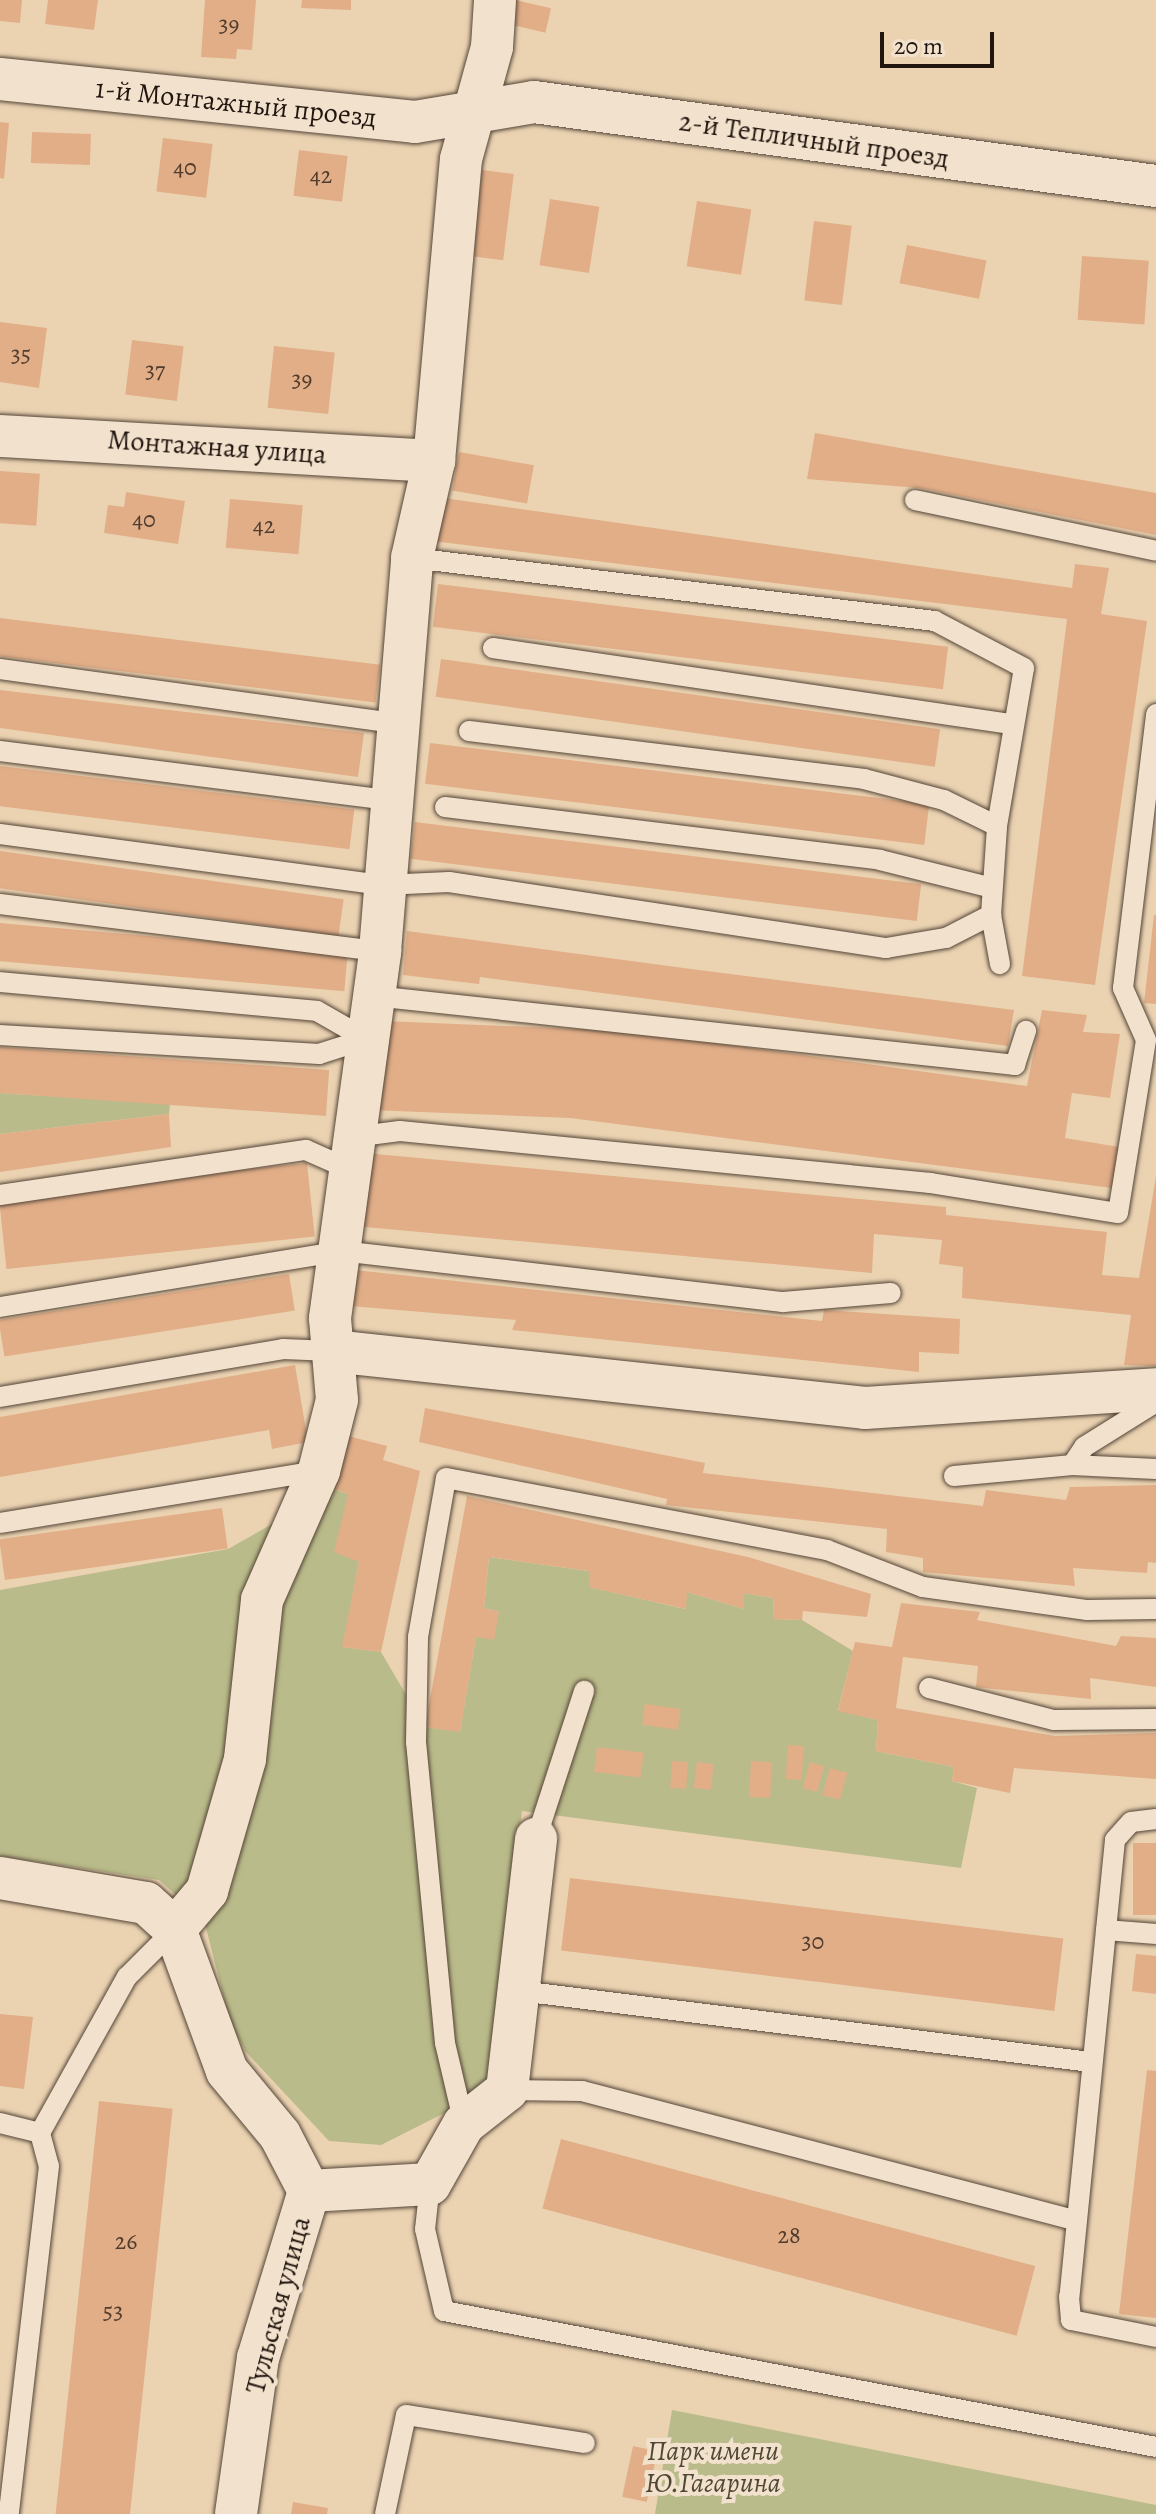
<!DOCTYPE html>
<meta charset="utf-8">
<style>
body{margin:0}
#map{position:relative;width:1156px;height:2514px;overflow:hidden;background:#ebd3b2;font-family:Alegreya,serif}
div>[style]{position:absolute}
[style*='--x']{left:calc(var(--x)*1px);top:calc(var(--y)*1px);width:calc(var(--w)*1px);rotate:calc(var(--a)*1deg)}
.green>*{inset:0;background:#babb8a}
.building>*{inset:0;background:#e1ae88;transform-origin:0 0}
.roads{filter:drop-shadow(0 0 2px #544538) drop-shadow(0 0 2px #544538)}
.service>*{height:20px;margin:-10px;padding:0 10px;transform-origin:10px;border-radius:10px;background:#f2e2cd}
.minor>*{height:42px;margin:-21px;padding:0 21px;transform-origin:21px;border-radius:21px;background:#f2e2cd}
span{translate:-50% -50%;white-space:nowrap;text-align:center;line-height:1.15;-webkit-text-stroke:8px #f2e2cd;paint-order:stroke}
.number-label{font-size:24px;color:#513c2d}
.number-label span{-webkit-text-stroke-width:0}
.street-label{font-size:28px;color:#21160f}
.park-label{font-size:28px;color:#4f4834;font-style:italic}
.scale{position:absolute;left:880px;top:32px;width:114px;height:36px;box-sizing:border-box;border:4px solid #21160f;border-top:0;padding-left:10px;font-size:24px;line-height:28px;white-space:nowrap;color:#21160f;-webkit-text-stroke:6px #f2e2cd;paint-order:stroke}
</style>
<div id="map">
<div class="green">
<div style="clip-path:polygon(0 1093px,170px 1104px,169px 1114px,0 1134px)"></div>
<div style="clip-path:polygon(334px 1489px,348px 1494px,359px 1562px,343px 1647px,381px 1652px,425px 1727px,460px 1731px,476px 1637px,499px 1612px,484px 1608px,489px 1557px,589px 1571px,590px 1587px,685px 1609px,687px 1592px,744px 1609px,744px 1593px,773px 1598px,774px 1619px,802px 1620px,853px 1651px,838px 1710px,878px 1720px,876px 1751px,954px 1767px,952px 1781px,977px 1788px,961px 1868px,522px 1811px,488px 2091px,381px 2145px,329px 2141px,246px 2052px,230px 2022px,204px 1920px,159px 1880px,0 1856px,0 1590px,228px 1549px)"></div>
<div style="clip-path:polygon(672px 2410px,1156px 2505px,1156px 2514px,655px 2514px)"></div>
</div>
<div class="building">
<div style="clip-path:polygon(0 0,22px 0,20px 23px,0 21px)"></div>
<div style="clip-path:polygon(48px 0,98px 0,94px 30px,45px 24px)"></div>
<div style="clip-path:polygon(205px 0,256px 0,252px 50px,237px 49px,236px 59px,201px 57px)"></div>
<div style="clip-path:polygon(302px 0,351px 0,351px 10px,301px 8px)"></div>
<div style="left:515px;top:0;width:37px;height:25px;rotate:13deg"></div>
<div style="clip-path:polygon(0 122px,9px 123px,4px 179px,0 178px)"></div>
<div style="left:32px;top:132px;width:59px;height:31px;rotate:2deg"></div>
<div style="left:163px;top:138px;width:50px;height:54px;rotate:7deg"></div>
<div style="left:299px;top:150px;width:49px;height:46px;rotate:7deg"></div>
<div style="left:482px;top:170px;width:32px;height:87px;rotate:7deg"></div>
<div style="left:550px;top:199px;width:50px;height:67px;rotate:9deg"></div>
<div style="left:697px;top:201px;width:55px;height:66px;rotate:9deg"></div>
<div style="left:814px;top:221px;width:38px;height:80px;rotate:7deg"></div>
<div style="left:907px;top:245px;width:81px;height:39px;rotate:11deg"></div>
<div style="left:1082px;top:256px;width:67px;height:64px;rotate:4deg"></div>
<div style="clip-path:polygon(0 322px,47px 328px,39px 388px,0 382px)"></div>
<div style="left:132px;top:340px;width:52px;height:55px;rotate:7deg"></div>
<div style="left:274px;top:346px;width:61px;height:62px;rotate:6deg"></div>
<div style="clip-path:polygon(815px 433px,1156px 493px,1156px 535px,919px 488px,807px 479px)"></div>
<div style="left:459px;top:452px;width:76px;height:39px;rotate:10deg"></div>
<div style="left:0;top:471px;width:40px;height:52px;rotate:4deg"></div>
<div style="clip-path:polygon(126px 492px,185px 501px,178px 544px,104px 533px,108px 505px,124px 507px)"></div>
<div style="clip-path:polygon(437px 497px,1072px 588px,1075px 564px,1109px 568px,1101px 614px,1147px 621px,1095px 985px,1022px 976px,1067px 619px,432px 541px)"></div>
<div style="left:230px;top:499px;width:73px;height:49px;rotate:5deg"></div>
<div style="left:438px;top:584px;width:514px;height:43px;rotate:7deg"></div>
<div style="left:0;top:618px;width:383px;height:38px;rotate:7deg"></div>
<div style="left:441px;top:659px;width:504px;height:38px;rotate:8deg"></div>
<div style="clip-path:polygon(0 690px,364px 733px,358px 777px,0 728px)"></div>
<div style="left:430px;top:743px;width:503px;height:41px;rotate:7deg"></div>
<div style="left:0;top:766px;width:357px;height:40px;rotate:7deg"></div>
<div style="left:415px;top:822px;width:510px;height:37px;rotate:7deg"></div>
<div style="left:0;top:851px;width:347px;height:37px;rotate:8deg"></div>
<div style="clip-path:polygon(1154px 915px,1156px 915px,1156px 1004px,1144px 1003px)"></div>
<div style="left:0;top:923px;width:349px;height:38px;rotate:5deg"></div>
<div style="clip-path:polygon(407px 931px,691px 969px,1014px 1010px,1008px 1046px,480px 977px,479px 984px,403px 975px)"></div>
<div style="clip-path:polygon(1042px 1010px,1087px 1015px,1083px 1032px,1120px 1034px,1110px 1098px,1072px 1093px,1065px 1138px,1119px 1147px,1112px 1188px,570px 1118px,370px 1110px,385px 1021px,627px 1031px,1027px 1086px)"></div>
<div style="left:0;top:1047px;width:330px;height:46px;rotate:4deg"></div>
<div style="clip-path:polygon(169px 1114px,171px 1147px,0 1172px,0 1134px)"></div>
<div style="clip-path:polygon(365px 1153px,946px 1207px,946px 1215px,1107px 1232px,1102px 1275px,1139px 1278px,1156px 1176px,1156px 1366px,1124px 1365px,1131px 1315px,962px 1298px,963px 1267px,939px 1264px,942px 1240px,874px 1234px,872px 1273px,354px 1226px)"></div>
<div style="left:307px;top:1163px;width:74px;height:310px;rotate:84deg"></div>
<div style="clip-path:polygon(355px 1270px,822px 1321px,824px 1310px,960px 1319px,959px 1354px,919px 1352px,919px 1372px,512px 1330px,516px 1320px,351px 1306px)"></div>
<div style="left:289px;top:1274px;width:37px;height:294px;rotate:81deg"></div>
<div style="clip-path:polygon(295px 1365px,308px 1442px,272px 1449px,269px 1430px,0 1477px,0 1417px)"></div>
<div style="clip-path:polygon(425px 1408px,705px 1463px,703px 1473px,983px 1506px,986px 1490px,1066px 1500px,1070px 1487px,1156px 1485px,1156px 1563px,1148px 1562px,1147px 1573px,1073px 1568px,1075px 1586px,923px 1572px,923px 1558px,886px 1552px,887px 1529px,666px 1505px,667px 1499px,419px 1442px)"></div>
<div style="clip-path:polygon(348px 1436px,387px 1446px,383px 1460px,420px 1471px,381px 1652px,342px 1647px,359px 1562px,334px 1552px,348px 1494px,334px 1489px)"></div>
<div style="clip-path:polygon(467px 1496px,748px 1557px,871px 1594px,867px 1617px,803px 1611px,802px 1620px,774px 1619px,773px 1598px,744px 1593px,744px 1609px,687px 1592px,686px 1609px,589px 1587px,589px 1571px,489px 1557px,484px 1608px,499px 1612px,494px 1640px,476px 1637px,460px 1732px,425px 1727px)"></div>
<div style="left:222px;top:1508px;width:41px;height:225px;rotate:82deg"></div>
<div style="clip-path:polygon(901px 1603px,980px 1612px,977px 1620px,1116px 1646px,1121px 1636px,1156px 1638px,1156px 1687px,1090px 1678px,1091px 1699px,976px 1687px,978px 1666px,903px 1657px,896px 1708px,1055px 1736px,1156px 1733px,1156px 1779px,1014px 1768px,1010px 1793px,952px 1781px,954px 1767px,876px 1751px,878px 1720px,838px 1711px,855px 1642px,892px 1647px)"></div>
<div style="left:645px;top:1704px;width:36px;height:21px;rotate:8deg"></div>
<div style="left:788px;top:1745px;width:16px;height:34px;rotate:4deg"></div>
<div style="left:597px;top:1747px;width:47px;height:25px;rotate:7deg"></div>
<div style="left:672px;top:1761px;width:16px;height:27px;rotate:4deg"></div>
<div style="left:751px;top:1761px;width:21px;height:36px;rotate:3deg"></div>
<div style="left:697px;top:1762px;width:17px;height:26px;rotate:7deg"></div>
<div style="left:810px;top:1762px;width:15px;height:27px;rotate:16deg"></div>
<div style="left:830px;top:1768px;width:18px;height:28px;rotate:16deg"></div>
<div style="left:1133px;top:1843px;width:23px;height:72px"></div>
<div style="left:570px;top:1878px;width:497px;height:73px;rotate:7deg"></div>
<div style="clip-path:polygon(1136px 1954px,1156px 1956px,1156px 1994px,1132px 1991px)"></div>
<div style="clip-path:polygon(0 2014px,33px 2017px,24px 2089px,0 2086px)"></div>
<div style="clip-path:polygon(1147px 2070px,1156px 2071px,1156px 2318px,1119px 2314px)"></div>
<div style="left:99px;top:2101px;width:74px;height:415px;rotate:6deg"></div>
<div style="left:561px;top:2139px;width:491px;height:72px;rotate:15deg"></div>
<div style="left:633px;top:2446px;width:25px;height:52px;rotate:12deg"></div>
<div style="clip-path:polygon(293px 2502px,328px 2508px,327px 2514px,291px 2514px)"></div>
</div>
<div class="roads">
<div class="service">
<div style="--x:915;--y:500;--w:246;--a:11.9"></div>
<div style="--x:493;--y:648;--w:524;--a:8.35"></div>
<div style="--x:0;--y:669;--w:404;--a:7.8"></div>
<div style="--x:469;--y:731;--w:398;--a:6.9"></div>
<div style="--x:864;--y:779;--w:83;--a:14.7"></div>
<div style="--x:944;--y:800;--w:59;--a:26.1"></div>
<div style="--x:0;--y:751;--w:392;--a:7.2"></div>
<div style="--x:445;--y:807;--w:438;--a:6.9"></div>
<div style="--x:880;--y:860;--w:115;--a:14"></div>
<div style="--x:0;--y:834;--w:386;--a:7.6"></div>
<div style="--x:383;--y:885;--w:66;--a:-2.6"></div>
<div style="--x:449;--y:882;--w:442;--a:8.6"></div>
<div style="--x:886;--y:948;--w:61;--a:-9.5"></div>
<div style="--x:946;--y:938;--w:51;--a:-27.1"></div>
<div style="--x:991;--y:915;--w:89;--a:-86.1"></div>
<div style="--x:997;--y:826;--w:160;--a:-80.3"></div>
<div style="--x:1024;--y:668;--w:101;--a:-152.2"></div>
<div style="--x:935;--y:621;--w:527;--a:-173.13"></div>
<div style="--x:0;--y:904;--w:383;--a:7.1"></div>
<div style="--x:991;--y:915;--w:50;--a:79.6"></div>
<div style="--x:0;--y:982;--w:318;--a:5.2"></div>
<div style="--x:317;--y:1011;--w:56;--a:29.7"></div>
<div style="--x:366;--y:1039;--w:49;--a:162.3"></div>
<div style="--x:319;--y:1054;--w:320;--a:-176.6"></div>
<div style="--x:374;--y:996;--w:645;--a:6.14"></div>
<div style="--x:1015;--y:1065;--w:36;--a:-72"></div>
<div style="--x:353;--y:1137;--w:47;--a:-7.3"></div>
<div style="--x:400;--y:1131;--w:533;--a:5.6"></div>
<div style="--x:930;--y:1183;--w:190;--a:9.1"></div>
<div style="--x:1118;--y:1213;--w:175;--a:-80.8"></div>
<div style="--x:1146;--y:1040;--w:57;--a:-113.9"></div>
<div style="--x:1123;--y:988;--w:276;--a:-83.1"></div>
<div style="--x:0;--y:1195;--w:309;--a:-8.4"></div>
<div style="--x:306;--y:1150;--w:49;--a:24"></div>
<div style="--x:0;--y:1307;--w:346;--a:-9.3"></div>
<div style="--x:341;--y:1251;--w:445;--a:6.6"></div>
<div style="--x:783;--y:1302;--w:108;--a:-4.8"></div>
<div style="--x:0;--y:1397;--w:287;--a:-9.6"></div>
<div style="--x:283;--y:1349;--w:49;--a:2.3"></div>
<div style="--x:1072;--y:1465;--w:22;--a:-56"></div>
<div style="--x:1084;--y:1447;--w:85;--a:-32"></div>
<div style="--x:954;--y:1476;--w:119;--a:-5.3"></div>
<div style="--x:1072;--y:1465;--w:84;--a:2.7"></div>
<div style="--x:0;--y:1523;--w:323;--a:-9.3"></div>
<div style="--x:929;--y:1688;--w:129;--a:14.4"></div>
<div style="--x:1054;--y:1720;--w:102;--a:-0.6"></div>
<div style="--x:1156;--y:1819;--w:25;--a:173"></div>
<div style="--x:1131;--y:1822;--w:24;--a:132"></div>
<div style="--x:1115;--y:1840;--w:459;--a:95.7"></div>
<div style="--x:1069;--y:2297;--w:23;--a:85"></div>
<div style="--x:1071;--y:2320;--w:87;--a:11.3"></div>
<div style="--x:536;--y:1839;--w:156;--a:-72"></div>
<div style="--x:1106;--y:1930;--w:50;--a:4.6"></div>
<div style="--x:520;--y:1991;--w:575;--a:7.09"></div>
<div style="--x:507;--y:2090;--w:75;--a:0.8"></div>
<div style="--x:582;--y:2091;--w:509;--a:14.69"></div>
<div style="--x:0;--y:2123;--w:41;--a:14"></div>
<div style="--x:40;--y:2133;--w:34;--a:75"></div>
<div style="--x:49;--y:2166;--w:350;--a:96.6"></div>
<div style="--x:464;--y:2124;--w:83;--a:-103.2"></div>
<div style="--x:445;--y:2043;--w:302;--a:-95.5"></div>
<div style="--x:416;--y:1742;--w:105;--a:-88.9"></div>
<div style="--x:418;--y:1637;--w:161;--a:-80"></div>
<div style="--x:446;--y:1478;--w:388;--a:10.7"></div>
<div style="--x:827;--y:1550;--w:103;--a:21.1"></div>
<div style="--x:923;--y:1587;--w:166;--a:8"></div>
<div style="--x:1087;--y:1610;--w:69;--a:-0.8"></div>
<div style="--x:40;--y:2133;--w:179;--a:-60.9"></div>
<div style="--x:127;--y:1977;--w:68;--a:-45"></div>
<div style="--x:430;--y:2184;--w:45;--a:96.3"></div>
<div style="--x:425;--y:2229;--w:84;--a:77"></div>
<div style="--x:444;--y:2311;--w:725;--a:10.81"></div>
<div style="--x:385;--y:2514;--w:101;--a:-78"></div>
<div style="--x:406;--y:2415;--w:181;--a:8.9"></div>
</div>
<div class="minor">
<div style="--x:0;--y:79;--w:417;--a:5.9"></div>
<div style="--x:415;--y:122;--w:121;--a:-9.5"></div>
<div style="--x:534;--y:102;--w:628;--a:7.69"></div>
<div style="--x:0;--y:436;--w:435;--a:3.3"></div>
<div style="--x:332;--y:1351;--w:536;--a:6.1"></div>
<div style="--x:865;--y:1408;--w:292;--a:-3.7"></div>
<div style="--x:0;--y:1878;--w:148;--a:9.7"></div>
<div style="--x:146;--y:1903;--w:39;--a:42"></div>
<div style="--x:175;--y:1929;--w:151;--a:69.9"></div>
<div style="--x:227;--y:2071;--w:83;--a:50.4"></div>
<div style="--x:280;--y:2135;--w:63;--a:62.6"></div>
<div style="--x:175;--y:1929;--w:50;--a:-49.9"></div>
<div style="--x:207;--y:1891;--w:137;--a:-73.9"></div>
<div style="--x:245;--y:1759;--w:160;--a:-83.9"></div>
<div style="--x:262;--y:1600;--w:141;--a:-66.2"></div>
<div style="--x:319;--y:1471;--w:73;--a:-75.8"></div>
<div style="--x:337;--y:1400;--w:82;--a:-94.9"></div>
<div style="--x:330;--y:1318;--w:370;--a:-82.2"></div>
<div style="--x:380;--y:951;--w:394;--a:-85.3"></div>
<div style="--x:412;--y:558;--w:99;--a:-77.2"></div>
<div style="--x:434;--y:461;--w:303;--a:-84.9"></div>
<div style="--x:461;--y:159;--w:116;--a:-74.5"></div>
<div style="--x:492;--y:47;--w:47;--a:-86.3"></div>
<div style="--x:309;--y:2191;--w:121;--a:-3.3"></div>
<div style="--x:430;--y:2184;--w:69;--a:-60.5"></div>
<div style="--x:464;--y:2124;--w:55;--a:-38.3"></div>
<div style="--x:507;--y:2090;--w:253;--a:-83.4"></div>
<div style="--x:236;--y:2514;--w:158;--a:-82"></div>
<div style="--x:258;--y:2358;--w:175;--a:-73"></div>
</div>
</div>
<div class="number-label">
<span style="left:229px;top:25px">39</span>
<span style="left:185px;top:168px">40</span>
<span style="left:321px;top:176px">42</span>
<span style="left:21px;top:355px">35</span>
<span style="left:155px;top:371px">37</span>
<span style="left:302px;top:380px">39</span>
<span style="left:144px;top:520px">40</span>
<span style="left:264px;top:526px">42</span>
<span style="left:813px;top:1942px">30</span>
<span style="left:789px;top:2236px">28</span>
<span style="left:126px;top:2242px">26</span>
<span style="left:113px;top:2312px">53</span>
</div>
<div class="street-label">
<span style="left:236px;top:103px;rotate:6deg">1-й Монтажный проезд</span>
<span style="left:814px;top:140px;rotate:8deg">2-й Тепличный проезд</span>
<span style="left:217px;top:447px;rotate:4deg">Монтажная улица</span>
<span style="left:278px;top:2305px;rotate:-75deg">Тульская улица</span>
</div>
<div class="park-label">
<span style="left:713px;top:2467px">Парк имени<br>Ю.Гагарина</span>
</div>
<div class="scale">20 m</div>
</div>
